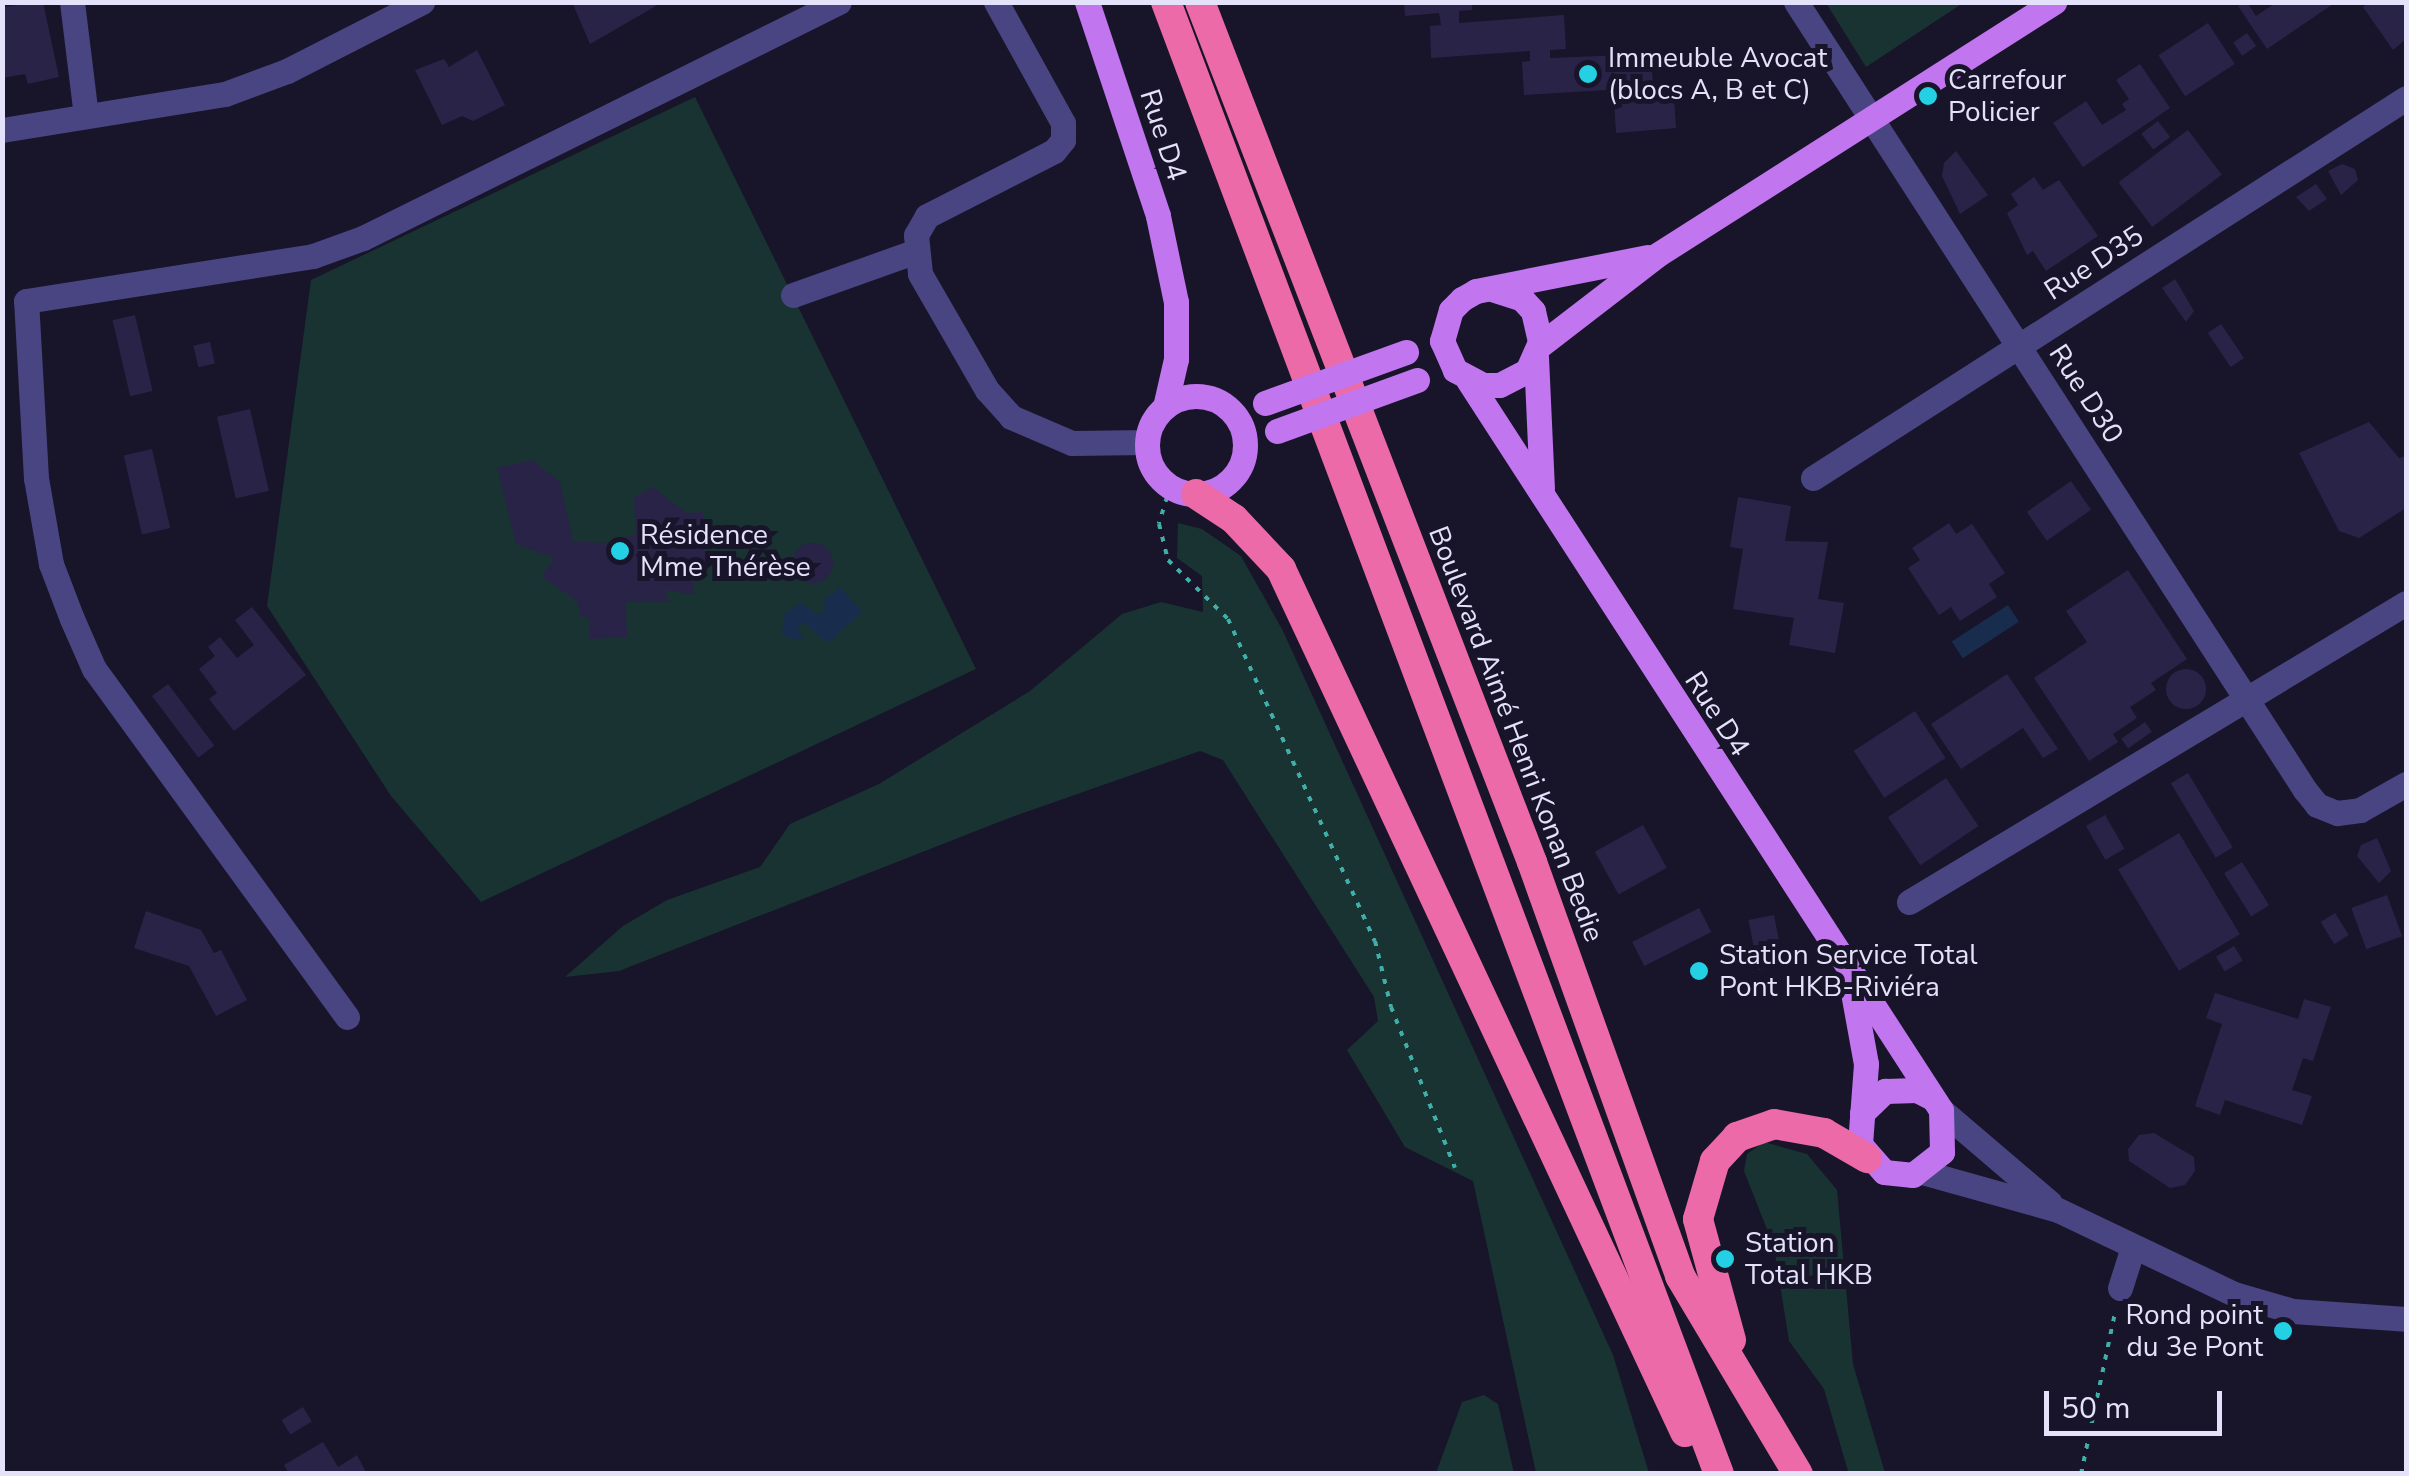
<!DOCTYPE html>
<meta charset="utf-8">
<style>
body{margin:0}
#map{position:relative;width:2409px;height:1476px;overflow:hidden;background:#181429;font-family:"Nunito Sans",sans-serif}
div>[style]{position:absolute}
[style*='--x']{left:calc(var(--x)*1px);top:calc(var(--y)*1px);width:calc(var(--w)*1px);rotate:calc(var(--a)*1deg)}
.green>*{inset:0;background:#183332}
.water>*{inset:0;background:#182d4e;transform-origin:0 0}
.building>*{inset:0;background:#2a2348;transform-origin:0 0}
.round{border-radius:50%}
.path>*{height:4px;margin-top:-2px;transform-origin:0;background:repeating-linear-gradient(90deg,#41afa9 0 5px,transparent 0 13px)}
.minor>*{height:25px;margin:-12.5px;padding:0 12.5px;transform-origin:12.5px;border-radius:12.5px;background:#484582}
.major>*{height:25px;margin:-12.5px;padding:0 12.5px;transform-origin:12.5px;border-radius:12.5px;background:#c175ee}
.major>.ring{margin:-12.5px;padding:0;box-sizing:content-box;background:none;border:25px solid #c175ee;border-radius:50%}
.highway>*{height:30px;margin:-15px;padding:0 15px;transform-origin:15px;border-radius:15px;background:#ec6aa8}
.major-bridge>*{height:25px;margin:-12.5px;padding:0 12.5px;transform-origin:12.5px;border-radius:12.5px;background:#c175ee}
.dots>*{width:28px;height:28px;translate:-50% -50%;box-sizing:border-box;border:5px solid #181429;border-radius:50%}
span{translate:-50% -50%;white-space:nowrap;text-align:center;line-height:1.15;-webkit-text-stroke:10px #181429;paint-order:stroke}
.poi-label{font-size:28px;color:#e4e1fb}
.left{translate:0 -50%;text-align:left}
.right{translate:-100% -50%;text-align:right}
.street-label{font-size:28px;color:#e4e1fb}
.frame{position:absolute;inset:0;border:5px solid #e4e1fb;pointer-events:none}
.scale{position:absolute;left:2044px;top:1391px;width:178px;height:45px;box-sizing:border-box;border:5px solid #e4e1fb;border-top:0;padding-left:12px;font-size:30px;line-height:35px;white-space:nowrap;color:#e4e1fb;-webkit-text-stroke:8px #181429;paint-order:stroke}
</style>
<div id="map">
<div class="green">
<div style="clip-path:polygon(1826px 3px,1963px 3px,1866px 67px)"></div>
<div style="clip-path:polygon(695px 97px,976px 669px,481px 902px,391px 796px,267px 606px,311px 280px)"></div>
<div style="clip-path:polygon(1178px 523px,1202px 529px,1241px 556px,1283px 631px,1613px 1355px,1649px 1473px,1536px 1473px,1473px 1181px,1405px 1147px,1347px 1050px,1378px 1021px,1374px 997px,1223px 760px,1200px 751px,1009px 818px,619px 971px,565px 977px,623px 926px,667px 900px,760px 867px,790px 824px,879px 784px,1030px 691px,1122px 614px,1161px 602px,1203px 612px,1202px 576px,1177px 558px)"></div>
<div style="clip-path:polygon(1764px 1142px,1807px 1154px,1837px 1190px,1853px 1364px,1885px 1473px,1848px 1471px,1824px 1389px,1789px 1341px,1774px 1247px,1744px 1171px,1747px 1154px)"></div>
<div style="clip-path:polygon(1484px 1395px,1498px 1404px,1514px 1473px,1436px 1473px,1462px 1402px)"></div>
</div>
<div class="water">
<div style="clip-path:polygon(840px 587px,862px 612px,828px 643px,804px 623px,797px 627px,803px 637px,797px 640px,782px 635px,785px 613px,801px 603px,819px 615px,826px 609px,823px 601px)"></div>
<div style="left:2008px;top:605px;width:20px;height:67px;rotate:57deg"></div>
</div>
<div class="building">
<div style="clip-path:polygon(43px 2px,59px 77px,28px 84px,25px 74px,2px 78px,2px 7px)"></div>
<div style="clip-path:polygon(572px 2px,654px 2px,656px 6px,590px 44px)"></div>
<div style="clip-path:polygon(1404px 2px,1472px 2px,1472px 10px,1459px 11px,1459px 23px,1564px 15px,1566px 49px,1550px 50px,1550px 58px,1651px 54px,1653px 86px,1641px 88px,1642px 99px,1674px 96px,1676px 128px,1616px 133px,1614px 101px,1623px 101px,1623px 89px,1524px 95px,1522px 62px,1530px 61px,1530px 51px,1431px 58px,1430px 26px,1441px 25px,1439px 13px,1405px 16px)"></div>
<div style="clip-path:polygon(2247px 2px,2256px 16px,2277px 2px,2336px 2px,2267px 49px,2238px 6px)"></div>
<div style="clip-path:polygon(2369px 2px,2406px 2px,2406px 39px,2393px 50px,2363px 7px)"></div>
<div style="left:2208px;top:23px;width:49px;height:59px;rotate:57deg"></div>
<div style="left:2247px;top:33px;width:16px;height:17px;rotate:55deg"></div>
<div style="clip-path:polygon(477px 50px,505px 105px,473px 121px,462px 116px,442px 125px,415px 70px,444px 59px,449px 67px)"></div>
<div style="clip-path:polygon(2140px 64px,2170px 108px,2083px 167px,2053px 123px,2086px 101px,2102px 125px,2126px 110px,2122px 104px,2129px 99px,2116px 80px)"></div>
<div style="left:2158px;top:121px;width:20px;height:21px;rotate:53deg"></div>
<div style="left:2188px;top:130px;width:56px;height:87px;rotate:53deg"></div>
<div style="clip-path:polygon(1956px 151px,1988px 195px,1960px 214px,1942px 176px,1944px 163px)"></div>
<div style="clip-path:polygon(2342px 164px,2355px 169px,2358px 180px,2341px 195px,2328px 171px)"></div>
<div style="clip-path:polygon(2034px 177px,2043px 190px,2059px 180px,2098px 236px,2046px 271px,2033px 251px,2027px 255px,2007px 213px,2018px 205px,2011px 194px)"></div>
<div style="clip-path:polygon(2316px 184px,2327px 199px,2309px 211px,2296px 197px)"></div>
<div style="clip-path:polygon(2175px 279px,2194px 311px,2186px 322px,2162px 288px)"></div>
<div style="left:135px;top:315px;width:78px;height:23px;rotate:77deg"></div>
<div style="left:2221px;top:324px;width:41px;height:16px;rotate:56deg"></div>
<div style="left:210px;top:342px;width:22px;height:17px;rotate:77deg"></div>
<div style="left:250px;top:409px;width:84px;height:34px;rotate:77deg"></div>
<div style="clip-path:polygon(2369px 422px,2399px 458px,2406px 456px,2406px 508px,2359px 538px,2339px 531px,2299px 453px)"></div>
<div style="left:152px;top:449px;width:81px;height:29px;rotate:77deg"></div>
<div style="clip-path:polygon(532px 460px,560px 482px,573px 541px,605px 543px,636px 534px,634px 497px,653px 487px,686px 513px,703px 512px,706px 576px,692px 571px,694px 594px,664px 590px,670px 602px,626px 602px,627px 637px,590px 639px,589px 618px,581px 618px,577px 601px,542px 577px,554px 558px,516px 544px,497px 468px)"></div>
<div style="left:2071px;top:481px;width:35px;height:54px;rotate:55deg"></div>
<div style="clip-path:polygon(1738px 497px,1791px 506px,1785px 541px,1828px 542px,1818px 599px,1844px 603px,1835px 653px,1789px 645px,1794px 618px,1733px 609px,1743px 549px,1730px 547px)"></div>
<div style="clip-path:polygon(1949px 523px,1956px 534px,1972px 524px,2005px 573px,1989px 584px,1997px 597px,1960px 621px,1951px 607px,1939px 615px,1908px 568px,1920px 560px,1912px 548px)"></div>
<div class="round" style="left:793px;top:543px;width:40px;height:40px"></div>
<div style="clip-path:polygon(2128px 570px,2187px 659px,2151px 683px,2156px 690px,2130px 707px,2137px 718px,2113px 734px,2118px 742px,2089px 761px,2034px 678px,2087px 642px,2066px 611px)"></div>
<div style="clip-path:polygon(252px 607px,306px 675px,234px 731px,209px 699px,217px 693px,199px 669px,215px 656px,208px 647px,220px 637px,237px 658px,254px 645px,235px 620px)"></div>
<div class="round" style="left:2166px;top:669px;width:40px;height:40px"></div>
<div style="clip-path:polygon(2007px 674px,2058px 749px,2043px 758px,2023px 728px,1961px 769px,1931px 724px)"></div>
<div style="left:168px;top:684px;width:77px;height:20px;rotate:53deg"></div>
<div style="left:1915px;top:711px;width:56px;height:73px;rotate:57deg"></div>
<div style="left:2145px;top:722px;width:12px;height:29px;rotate:55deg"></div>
<div style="left:2188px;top:773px;width:87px;height:20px;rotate:59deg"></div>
<div style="left:1946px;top:778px;width:58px;height:70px;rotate:56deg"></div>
<div style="left:2105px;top:815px;width:39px;height:22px;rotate:60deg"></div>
<div style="left:1643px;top:825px;width:49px;height:55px;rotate:61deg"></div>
<div style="left:2179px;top:833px;width:118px;height:71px;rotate:59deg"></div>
<div style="clip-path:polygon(2377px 838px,2391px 871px,2379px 883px,2357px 856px,2361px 845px)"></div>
<div style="left:2242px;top:862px;width:51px;height:21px;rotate:58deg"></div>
<div style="left:2387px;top:895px;width:44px;height:38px;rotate:70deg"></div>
<div style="left:1699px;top:908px;width:27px;height:75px;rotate:63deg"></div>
<div style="clip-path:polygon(146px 911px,201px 930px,214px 953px,221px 950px,247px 1000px,216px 1016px,189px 966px,134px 948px)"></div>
<div style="left:2335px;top:913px;width:26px;height:17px;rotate:58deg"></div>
<div style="left:1774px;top:915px;width:51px;height:26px;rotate:79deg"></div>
<div style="left:2234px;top:946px;width:17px;height:21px;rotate:59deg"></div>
<div style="clip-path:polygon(2215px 993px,2298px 1019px,2304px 999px,2331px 1007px,2313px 1061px,2303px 1058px,2292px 1090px,2312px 1096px,2302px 1125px,2225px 1100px,2220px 1115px,2195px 1106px,2222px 1024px,2206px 1018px)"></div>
<div style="clip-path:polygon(2154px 1133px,2194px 1157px,2195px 1171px,2185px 1185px,2170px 1188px,2129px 1161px,2128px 1149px,2139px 1135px)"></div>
<div style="left:303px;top:1407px;width:17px;height:25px;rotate:59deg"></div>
<div style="clip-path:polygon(323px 1442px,338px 1467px,357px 1455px,367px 1474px,289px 1474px,284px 1465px)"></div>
</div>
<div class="path">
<div style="--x:1167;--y:497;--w:28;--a:107"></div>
<div style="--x:1159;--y:524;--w:37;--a:76"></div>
<div style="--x:1168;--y:560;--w:84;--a:44.5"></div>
<div style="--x:1228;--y:619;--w:354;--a:65.5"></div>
<div style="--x:1375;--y:941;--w:68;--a:76.4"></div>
<div style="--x:1391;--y:1007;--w:173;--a:68.3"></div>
<div style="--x:2081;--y:1474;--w:166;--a:-78.1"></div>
</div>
<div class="minor">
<div style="--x:72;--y:2;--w:115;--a:83"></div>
<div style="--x:996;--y:2;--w:138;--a:61"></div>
<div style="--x:1063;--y:123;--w:17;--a:90"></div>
<div style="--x:1063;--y:140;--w:14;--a:129"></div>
<div style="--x:1054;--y:151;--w:143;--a:152.9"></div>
<div style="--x:927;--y:216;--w:22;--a:120"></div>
<div style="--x:916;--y:235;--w:39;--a:84"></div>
<div style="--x:920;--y:274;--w:134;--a:60"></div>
<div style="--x:987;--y:390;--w:36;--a:48"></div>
<div style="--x:1011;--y:417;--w:66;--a:23.1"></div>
<div style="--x:1072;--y:443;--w:75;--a:-0.8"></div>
<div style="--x:1796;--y:2;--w:938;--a:57.14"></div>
<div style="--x:2305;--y:790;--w:19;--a:51"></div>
<div style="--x:2317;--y:805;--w:22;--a:22"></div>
<div style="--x:2337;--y:813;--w:23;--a:-7"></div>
<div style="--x:2360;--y:810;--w:53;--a:-29.5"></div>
<div style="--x:2;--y:130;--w:226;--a:-9.2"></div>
<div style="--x:225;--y:94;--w:66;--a:-20.4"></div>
<div style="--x:287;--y:71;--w:152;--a:-27.1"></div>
<div style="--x:793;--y:295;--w:128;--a:-19.6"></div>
<div style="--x:1813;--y:478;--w:704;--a:-32.65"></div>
<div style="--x:1909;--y:902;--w:580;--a:-31.03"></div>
<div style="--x:347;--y:1017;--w:430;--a:-126"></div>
<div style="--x:94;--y:669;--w:55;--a:-113.7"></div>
<div style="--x:72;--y:619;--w:59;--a:-110.9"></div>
<div style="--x:51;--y:564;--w:87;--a:-99.9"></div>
<div style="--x:36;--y:478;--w:177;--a:-93.2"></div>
<div style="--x:26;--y:301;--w:291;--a:-8.9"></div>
<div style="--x:313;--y:256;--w:53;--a:-19.8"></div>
<div style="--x:363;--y:238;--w:531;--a:-26.37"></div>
<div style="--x:1941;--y:1110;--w:143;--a:40.5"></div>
<div style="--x:1922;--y:1172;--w:141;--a:15.6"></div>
<div style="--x:2058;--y:1210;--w:195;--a:25.5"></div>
<div style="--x:2234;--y:1294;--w:61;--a:16.1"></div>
<div style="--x:2293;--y:1311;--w:113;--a:4"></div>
<div style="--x:2120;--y:1288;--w:43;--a:-72.4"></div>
</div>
<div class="major">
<div style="--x:1087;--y:2;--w:225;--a:71.6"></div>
<div style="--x:1158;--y:216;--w:88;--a:78.2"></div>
<div style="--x:1176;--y:302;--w:57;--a:90"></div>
<div style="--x:1176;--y:359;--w:49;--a:102.9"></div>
<div style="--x:1492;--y:289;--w:32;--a:18"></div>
<div style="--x:1522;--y:299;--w:16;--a:47"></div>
<div style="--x:1533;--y:311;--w:32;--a:77"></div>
<div style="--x:1540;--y:342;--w:32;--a:114"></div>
<div style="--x:1527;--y:371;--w:31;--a:153"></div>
<div style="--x:1499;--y:385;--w:16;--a:180"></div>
<div style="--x:1483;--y:385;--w:32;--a:-152"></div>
<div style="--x:1455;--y:370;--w:32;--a:-114"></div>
<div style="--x:1442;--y:341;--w:32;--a:-74"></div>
<div style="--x:1451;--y:310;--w:16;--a:-45"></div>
<div style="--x:1462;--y:299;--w:16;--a:-30"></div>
<div style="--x:1476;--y:291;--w:175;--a:-11.2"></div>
<div style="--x:1539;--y:346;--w:149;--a:-37.6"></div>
<div style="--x:1657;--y:255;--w:471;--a:-32.5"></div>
<div style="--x:1536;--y:357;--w:131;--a:87.4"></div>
<div style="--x:1468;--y:380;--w:870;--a:57.06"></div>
<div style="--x:1941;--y:1110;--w:42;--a:88.6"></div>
<div style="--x:1942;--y:1152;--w:37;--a:142"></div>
<div style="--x:1913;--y:1175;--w:29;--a:-174"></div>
<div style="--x:1884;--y:1172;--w:37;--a:-131"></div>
<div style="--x:1860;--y:1144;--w:80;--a:-85.7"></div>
<div style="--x:1866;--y:1064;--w:96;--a:-100.3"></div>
<div class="ring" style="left:1147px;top:396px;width:73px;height:73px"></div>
<div style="--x:1862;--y:1113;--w:32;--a:-44"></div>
<div style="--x:1885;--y:1091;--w:32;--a:-2"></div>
<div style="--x:1917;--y:1090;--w:16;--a:27"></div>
</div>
<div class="highway">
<div style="--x:1166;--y:2;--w:1572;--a:69.41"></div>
<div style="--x:1200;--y:2;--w:922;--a:68.89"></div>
<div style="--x:1532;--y:862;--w:440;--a:70.3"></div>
<div style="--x:1680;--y:1276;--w:230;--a:59.2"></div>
<div style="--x:1196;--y:494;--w:45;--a:33.3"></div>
<div style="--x:1234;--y:519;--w:69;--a:46.8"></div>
<div style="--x:1281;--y:569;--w:953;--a:64.91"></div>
<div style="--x:1731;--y:1340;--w:125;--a:-105.3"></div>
<div style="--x:1698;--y:1219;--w:60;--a:-73.7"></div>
<div style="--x:1715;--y:1161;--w:33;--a:-47"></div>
<div style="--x:1737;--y:1137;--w:39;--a:-19"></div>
<div style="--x:1774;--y:1124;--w:51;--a:10.2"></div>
<div style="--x:1824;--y:1133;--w:50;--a:30.2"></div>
</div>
<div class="major-bridge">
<div style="--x:1265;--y:403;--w:150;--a:-19.9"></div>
<div style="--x:1277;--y:431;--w:149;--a:-20"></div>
</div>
<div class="dots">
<div style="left:1588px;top:74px;background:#24d0e3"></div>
<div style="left:1928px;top:96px;background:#24d0e3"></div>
<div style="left:620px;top:551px;background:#24d0e3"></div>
<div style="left:1699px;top:971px;background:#24d0e3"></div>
<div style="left:1725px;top:1259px;background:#24d0e3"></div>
<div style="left:2283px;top:1331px;background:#24d0e3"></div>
</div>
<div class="poi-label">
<span class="left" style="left:1608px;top:74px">Immeuble Avocat<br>(blocs A, B et C)</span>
<span class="left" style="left:1948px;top:96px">Carrefour<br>Policier</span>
<span class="left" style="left:640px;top:551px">Résidence<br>Mme Thérèse</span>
<span class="left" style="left:1719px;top:971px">Station Service Total<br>Pont HKB-Riviéra</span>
<span class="left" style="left:1745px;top:1259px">Station<br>Total HKB</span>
<span class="right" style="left:2263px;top:1331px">Rond point<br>du 3e Pont</span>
</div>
<div class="street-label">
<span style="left:1163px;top:135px;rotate:72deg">Rue D4</span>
<span style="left:2094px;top:263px;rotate:-33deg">Rue D35</span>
<span style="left:2086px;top:394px;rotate:57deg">Rue D30</span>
<span style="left:1717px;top:714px;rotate:57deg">Rue D4</span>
<span style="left:1516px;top:734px;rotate:69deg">Boulevard Aimé Henri Konan Bedie</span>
</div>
<div class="frame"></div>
<div class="scale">50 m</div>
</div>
